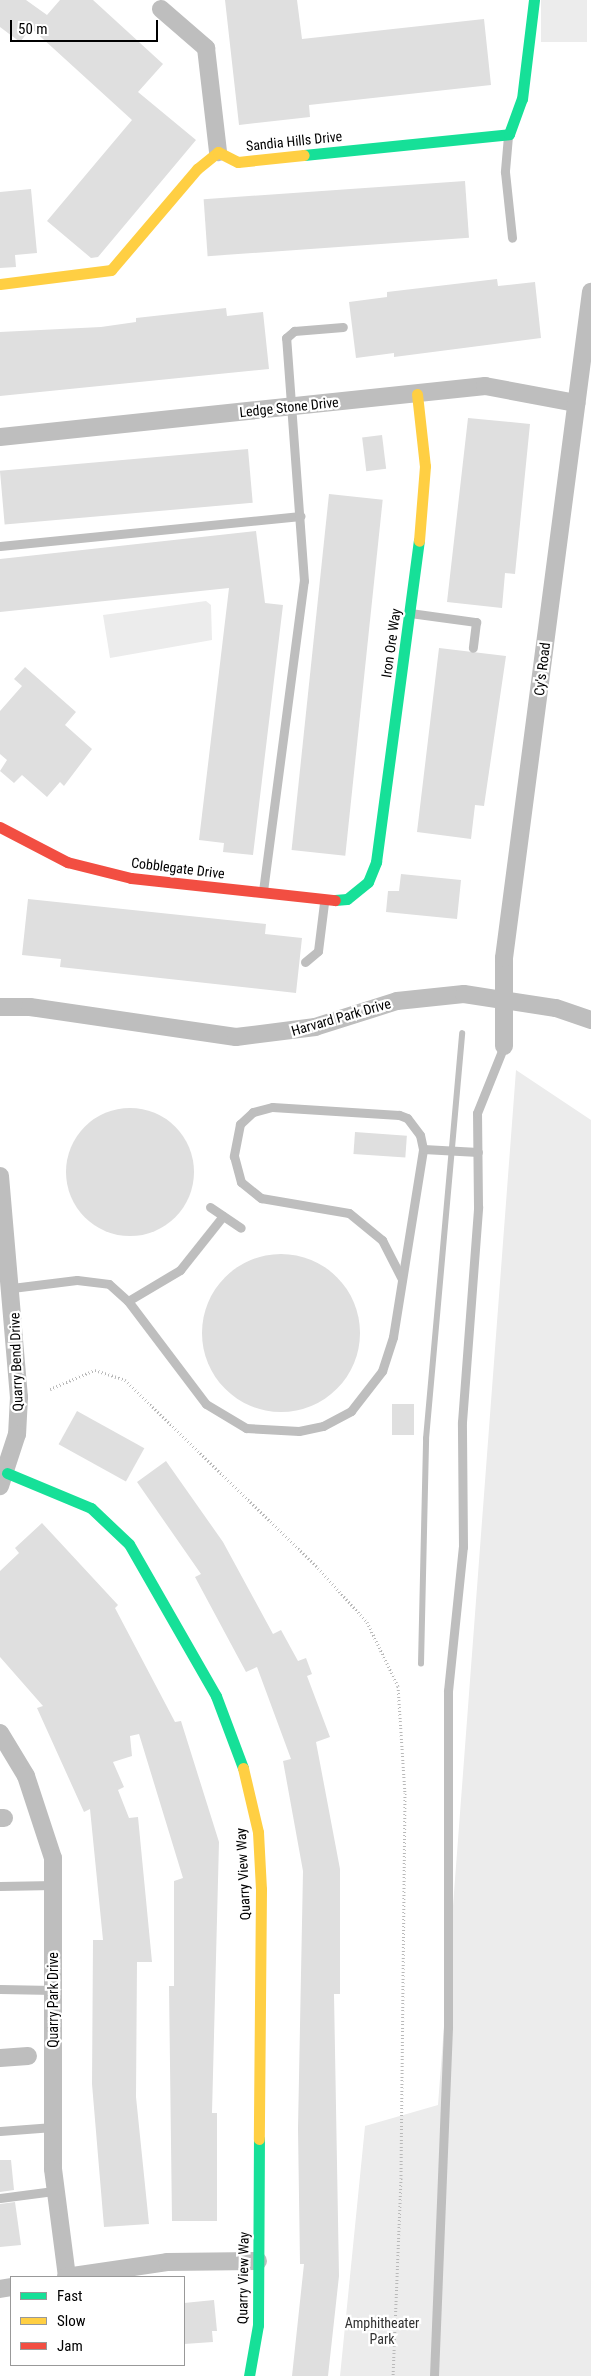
<!DOCTYPE html>
<style>
body{margin:0}
#map{position:relative;width:591px;height:2376px;overflow:hidden;background:#fff;font-family:"Roboto Condensed",sans-serif}
div>[style]{position:absolute}
[style*='--x']{left:calc(var(--x)*1px);top:calc(var(--y)*1px);width:calc(var(--w)*1px);rotate:calc(var(--a)*1deg)}
.green>*{inset:0;background:#ececec;transform-origin:0 0}
.stream>*{height:5.5px;margin:-2.75px;padding:0 2.75px;transform-origin:2.75px;border-radius:2.75px;background:#bfbfbf}
.building>*{inset:0;background:#dfdfdf;transform-origin:0 0}
.round{border-radius:50%}
.path>*{height:3px;margin-top:-1.5px;transform-origin:0;background:repeating-linear-gradient(90deg,#b9b9b9 0 1px,transparent 0 3.5px)}
.lane>*{height:9px;margin:-4.5px;padding:0 4.5px;transform-origin:4.5px;border-radius:4.5px;background:#bebebe}
.street>*{height:18px;margin:-9px;padding:0 9px;transform-origin:9px;border-radius:9px;background:#bebebe}
.fast>*{height:11px;margin:-5.5px;padding:0 5.5px;transform-origin:5.5px;border-radius:5.5px;background:#16e098}
.slow>*{height:11px;margin:-5.5px;padding:0 5.5px;transform-origin:5.5px;border-radius:5.5px;background:#ffcf43}
.jam>*{height:11px;margin:-5.5px;padding:0 5.5px;transform-origin:5.5px;border-radius:5.5px;background:#f24e42}
span{translate:-50% -50%;white-space:nowrap;text-align:center;line-height:1.15;-webkit-text-stroke:4.5px #fff;paint-order:stroke}
.street-label{font-size:14px;color:#000}
.park-label{font-size:14px;color:#333}
.legend{position:absolute;left:10px;top:2276px;width:175px;height:90px;box-sizing:border-box;background:#fff;border:1px solid #999;margin:0;padding:6px 9px;list-style:none;font-size:15px;color:#000}
.legend li{display:flex;align-items:center;gap:10px;height:25px}
.legend b{width:25px;border:1px solid #999}
.scale{position:absolute;left:10px;top:20px;width:148px;height:22px;box-sizing:border-box;border:2px solid #000;border-top:0;padding-left:6px;font-size:15px;line-height:18px;white-space:nowrap;color:#000;-webkit-text-stroke:4px #fff;paint-order:stroke}
</style>
<div id="map">
<div class="green">
<div style="left:541px;top:0;width:46px;height:42px"></div>
<div style="clip-path:polygon(206px 601px,211px 605px,212px 640px,110px 658px,103px 615px)"></div>
<div style="clip-path:polygon(516px 1070px,591px 1120px,591px 2376px,340px 2376px,365px 2126px,438px 2105px)"></div>
</div>
<div class="stream">
<div style="--x:421;--y:1664;--w:225;--a:-88.7"></div>
<div style="--x:426;--y:1439;--w:407;--a:-84.9"></div>
</div>
<div class="building">
<div style="clip-path:polygon(0 0,26px 0,47px 15px,60px 0,93px 0,163px 64px,138px 92px,196px 140px,98px 257px,91px 258px,47px 221px,132px 120px,31px 28px,20px 42px,0 27px)"></div>
<div style="clip-path:polygon(225px 0,297px 0,302px 39px,484px 19px,491px 85px,309px 105px,310px 117px,239px 125px)"></div>
<div style="left:465px;top:181px;width:57px;height:262px;rotate:86deg"></div>
<div style="clip-path:polygon(31px 189px,37px 253px,15px 255px,16px 267px,0 268px,0 192px)"></div>
<div style="clip-path:polygon(497px 279px,498px 286px,535px 282px,541px 338px,394px 357px,394px 353px,356px 358px,349px 302px,387px 297px,387px 292px)"></div>
<div style="clip-path:polygon(226px 308px,227px 316px,263px 312px,269px 369px,0 396px,0 332px,101px 327px,136px 322px,136px 318px)"></div>
<div style="clip-path:polygon(468px 418px,530px 424px,515px 574px,505px 573px,502px 608px,447px 602px)"></div>
<div style="left:382px;top:435px;width:34px;height:20px;rotate:83deg"></div>
<div style="left:248px;top:449px;width:54px;height:249px;rotate:85deg"></div>
<div style="left:329px;top:494px;width:54px;height:358px;rotate:6deg"></div>
<div style="clip-path:polygon(256px 531px,265px 603px,283px 605px,253px 855px,223px 852px,224px 843px,199px 840px,229px 588px,0 612px,0 559px)"></div>
<div style="clip-path:polygon(439px 648px,506px 656px,484px 806px,475px 805px,471px 839px,417px 832px)"></div>
<div style="clip-path:polygon(25px 667px,76px 712px,65px 725px,92px 749px,64px 786px,60px 782px,47px 797px,22px 775px,14px 783px,0 771px,7px 760px,0 754px,0 711px,22px 686px,14px 679px)"></div>
<div style="clip-path:polygon(401px 874px,461px 880px,457px 919px,386px 912px,388px 891px,399px 891px)"></div>
<div style="clip-path:polygon(28px 899px,266px 924px,265px 934px,302px 938px,296px 993px,60px 967px,61px 959px,22px 955px)"></div>
<div class="round" style="left:66px;top:1108px;width:128px;height:128px"></div>
<div style="left:355px;top:1132px;width:52px;height:22px;rotate:4deg"></div>
<div class="round" style="left:202px;top:1254px;width:158px;height:158px"></div>
<div style="left:392px;top:1404px;width:22px;height:31px"></div>
<div style="left:77px;top:1411px;width:77px;height:38px;rotate:29deg"></div>
<div style="clip-path:polygon(166px 1461px,223px 1542px,273px 1634px,281px 1630px,298px 1661px,306px 1658px,312px 1674px,307px 1676px,330px 1737px,316px 1742px,340px 1869px,340px 1994px,334px 1994px,339px 2276px,328px 2376px,292px 2376px,304px 2264px,300px 2264px,298px 2129px,303px 1871px,283px 1761px,291px 1759px,257px 1667px,246px 1672px,195px 1577px,201px 1574px,137px 1482px)"></div>
<div style="clip-path:polygon(42px 1523px,118px 1605px,115px 1608px,175px 1722px,181px 1721px,219px 1842px,212px 2113px,217px 2113px,217px 2221px,172px 2221px,169px 1986px,174px 1986px,174px 1881px,183px 1878px,139px 1734px,130px 1736px,132px 1756px,113px 1762px,124px 1787px,118px 1790px,129px 1818px,138px 1817px,152px 1962px,137px 1962px,136px 2097px,149px 2224px,104px 2227px,92px 2084px,93px 1940px,103px 1940px,90px 1809px,84px 1812px,37px 1708px,43px 1706px,0 1657px,0 1571px,19px 1553px,15px 1548px)"></div>
<div style="clip-path:polygon(0 2160px,11px 2160px,14px 2190px,0 2192px)"></div>
<div style="clip-path:polygon(15px 2202px,21px 2245px,0 2247px,0 2204px)"></div>
<div style="clip-path:polygon(214px 2300px,217px 2331px,212px 2331px,213px 2342px,184px 2344px,184px 2303px)"></div>
</div>
<div class="path">
<div style="--x:50;--y:1389;--w:49;--a:-22.9"></div>
<div style="--x:95;--y:1370;--w:32;--a:18"></div>
<div style="--x:125;--y:1380;--w:269;--a:44.2"></div>
<div style="--x:318;--y:1568;--w:73;--a:47.8"></div>
<div style="--x:367;--y:1622;--w:71;--a:64.2"></div>
<div style="--x:398;--y:1686;--w:107;--a:86.3"></div>
<div style="--x:405;--y:1793;--w:385;--a:90.6"></div>
<div style="--x:401;--y:2178;--w:198;--a:92.3"></div>
</div>
<div class="lane">
<div style="--x:508;--y:136;--w:36;--a:95"></div>
<div style="--x:505;--y:172;--w:66;--a:83.9"></div>
<div style="--x:0;--y:546;--w:302;--a:-5.7"></div>
<div style="--x:410;--y:613;--w:67;--a:7.8"></div>
<div style="--x:476;--y:622;--w:26;--a:97"></div>
<div style="--x:263;--y:891;--w:313;--a:-82.5"></div>
<div style="--x:304;--y:581;--w:244;--a:-94.2"></div>
<div style="--x:286;--y:338;--w:11;--a:-41"></div>
<div style="--x:294;--y:331;--w:49;--a:-4.7"></div>
<div style="--x:305;--y:962;--w:17;--a:-40"></div>
<div style="--x:318;--y:951;--w:48;--a:-82.9"></div>
<div style="--x:423;--y:1149;--w:55;--a:3.1"></div>
<div style="--x:210;--y:1207;--w:37;--a:34"></div>
<div style="--x:12;--y:1288;--w:65;--a:-7"></div>
<div style="--x:77;--y:1280;--w:32;--a:7"></div>
<div style="--x:109;--y:1284;--w:25;--a:42"></div>
<div style="--x:128;--y:1301;--w:129;--a:52.9"></div>
<div style="--x:206;--y:1404;--w:47;--a:31"></div>
<div style="--x:246;--y:1428;--w:53;--a:3.2"></div>
<div style="--x:299;--y:1431;--w:25;--a:-12"></div>
<div style="--x:323;--y:1426;--w:32;--a:-28"></div>
<div style="--x:351;--y:1411;--w:51;--a:-52.2"></div>
<div style="--x:382;--y:1371;--w:36;--a:-72"></div>
<div style="--x:393;--y:1337;--w:190;--a:-80.9"></div>
<div style="--x:423;--y:1149;--w:14;--a:-102"></div>
<div style="--x:420;--y:1135;--w:21;--a:-127"></div>
<div style="--x:407;--y:1118;--w:9;--a:-159"></div>
<div style="--x:399;--y:1115;--w:127;--a:-176.4"></div>
<div style="--x:272;--y:1107;--w:20;--a:165"></div>
<div style="--x:253;--y:1112;--w:18;--a:137"></div>
<div style="--x:240;--y:1124;--w:33;--a:101"></div>
<div style="--x:234;--y:1156;--w:27;--a:75"></div>
<div style="--x:241;--y:1182;--w:26;--a:39"></div>
<div style="--x:261;--y:1198;--w:89;--a:9.7"></div>
<div style="--x:349;--y:1213;--w:43;--a:39.3"></div>
<div style="--x:382;--y:1240;--w:44;--a:62.9"></div>
<div style="--x:128;--y:1301;--w:61;--a:-30.8"></div>
<div style="--x:180;--y:1270;--w:69;--a:-51.5"></div>
<div style="--x:0;--y:1886;--w:54;--a:-1.1"></div>
<div style="--x:0;--y:1989;--w:53;--a:1.1"></div>
<div style="--x:0;--y:2131;--w:53;--a:-4.3"></div>
<div style="--x:0;--y:2198;--w:54;--a:-7.4"></div>
<div style="--x:434;--y:2376;--w:350;--a:-87.7"></div>
<div style="--x:448;--y:2026;--w:335;--a:-90"></div>
<div style="--x:448;--y:1691;--w:145;--a:-84.1"></div>
<div style="--x:463;--y:1547;--w:125;--a:-90.5"></div>
<div style="--x:462;--y:1422;--w:216;--a:-85.7"></div>
<div style="--x:478;--y:1207;--w:94;--a:-90.6"></div>
<div style="--x:477;--y:1113;--w:72;--a:-68.1"></div>
</div>
<div class="street">
<div style="--x:161;--y:9;--w:60;--a:40.9"></div>
<div style="--x:206;--y:48;--w:105;--a:83.4"></div>
<div style="--x:0;--y:437;--w:488;--a:-6"></div>
<div style="--x:485;--y:386;--w:93;--a:10.6"></div>
<div style="--x:0;--y:1007;--w:30;--a:0"></div>
<div style="--x:30;--y:1007;--w:208;--a:8.3"></div>
<div style="--x:236;--y:1037;--w:80;--a:-7.2"></div>
<div style="--x:315;--y:1027;--w:86;--a:-17.6"></div>
<div style="--x:397;--y:1001;--w:67;--a:-6"></div>
<div style="--x:464;--y:994;--w:93;--a:8.7"></div>
<div style="--x:556;--y:1008;--w:37;--a:19"></div>
<div style="--x:504;--y:1046;--w:88;--a:-90"></div>
<div style="--x:504;--y:958;--w:672;--a:-82.56"></div>
<div style="--x:0;--y:1176;--w:222;--a:85.1"></div>
<div style="--x:19;--y:1397;--w:37;--a:93"></div>
<div style="--x:17;--y:1434;--w:55;--a:108.1"></div>
<div style="--x:0;--y:1733;--w:50;--a:58.8"></div>
<div style="--x:26;--y:1776;--w:86;--a:71.8"></div>
<div style="--x:53;--y:1858;--w:311;--a:90"></div>
<div style="--x:53;--y:2169;--w:109;--a:82.6"></div>
<div style="--x:0;--y:1818;--w:4;--a:0"></div>
<div style="--x:0;--y:2058;--w:28;--a:-4"></div>
<div style="--x:66;--y:2277;--w:102;--a:-8.4"></div>
<div style="--x:167;--y:2262;--w:91;--a:-0.6"></div>
<div style="--x:0;--y:2289;--w:11;--a:-10"></div>
</div>
<div class="fast">
<div style="--x:304;--y:155;--w:206;--a:-5.8"></div>
<div style="--x:509;--y:134;--w:37;--a:-70"></div>
<div style="--x:522;--y:99;--w:100;--a:-83.1"></div>
<div style="--x:335;--y:900;--w:12;--a:-5"></div>
<div style="--x:347;--y:899;--w:27;--a:-39"></div>
<div style="--x:368;--y:882;--w:22;--a:-68"></div>
<div style="--x:376;--y:862;--w:324;--a:-82.4"></div>
<div style="--x:7;--y:1473;--w:91;--a:22.6"></div>
<div style="--x:91;--y:1508;--w:52;--a:43.5"></div>
<div style="--x:129;--y:1544;--w:175;--a:60.2"></div>
<div style="--x:216;--y:1696;--w:77;--a:69.4"></div>
<div style="--x:249;--y:2376;--w:52;--a:-80"></div>
<div style="--x:258;--y:2325;--w:186;--a:-89.7"></div>
</div>
<div class="slow">
<div style="--x:0;--y:284;--w:112;--a:-7.2"></div>
<div style="--x:111;--y:270;--w:133;--a:-49.6"></div>
<div style="--x:197;--y:169;--w:27;--a:-39"></div>
<div style="--x:218;--y:152;--w:22;--a:27"></div>
<div style="--x:238;--y:162;--w:66;--a:-6.1"></div>
<div style="--x:417;--y:394;--w:72;--a:83.7"></div>
<div style="--x:425;--y:466;--w:75;--a:94.6"></div>
<div style="--x:243;--y:1768;--w:66;--a:76.8"></div>
<div style="--x:258;--y:1832;--w:57;--a:87"></div>
<div style="--x:261;--y:1889;--w:250;--a:90.5"></div>
</div>
<div class="jam">
<div style="--x:0;--y:827;--w:76;--a:27.6"></div>
<div style="--x:67;--y:862;--w:66;--a:14"></div>
<div style="--x:131;--y:878;--w:205;--a:6.2"></div>
</div>
<div class="street-label">
<span style="left:294px;top:141px;rotate:-6deg">Sandia Hills Drive</span>
<span style="left:289px;top:407px;rotate:-6deg">Ledge Stone Drive</span>
<span style="left:391px;top:643px;rotate:-82deg">Iron Ore Way</span>
<span style="left:542px;top:669px;rotate:-83deg">Cy's Road</span>
<span style="left:178px;top:868px;rotate:7deg">Cobblegate Drive</span>
<span style="left:341px;top:1017px;rotate:-16deg">Harvard Park Drive</span>
<span style="left:16px;top:1362px;rotate:-92deg">Quarry Bend Drive</span>
<span style="left:243px;top:1874px;rotate:-93deg">Quarry View Way</span>
<span style="left:53px;top:2000px;rotate:-90deg">Quarry Park Drive</span>
<span style="left:243px;top:2278px;rotate:-89deg">Quarry View Way</span>
</div>
<div class="park-label">
<span style="left:382px;top:2331px">Amphitheater<br>Park</span>
</div>
<ul class="legend">
<li><b style="height:6px;background:#16e098"></b>Fast</li>
<li><b style="height:6px;background:#ffcf43"></b>Slow</li>
<li><b style="height:6px;background:#f24e42"></b>Jam</li>
</ul>
<div class="scale">50 m</div>
</div>
